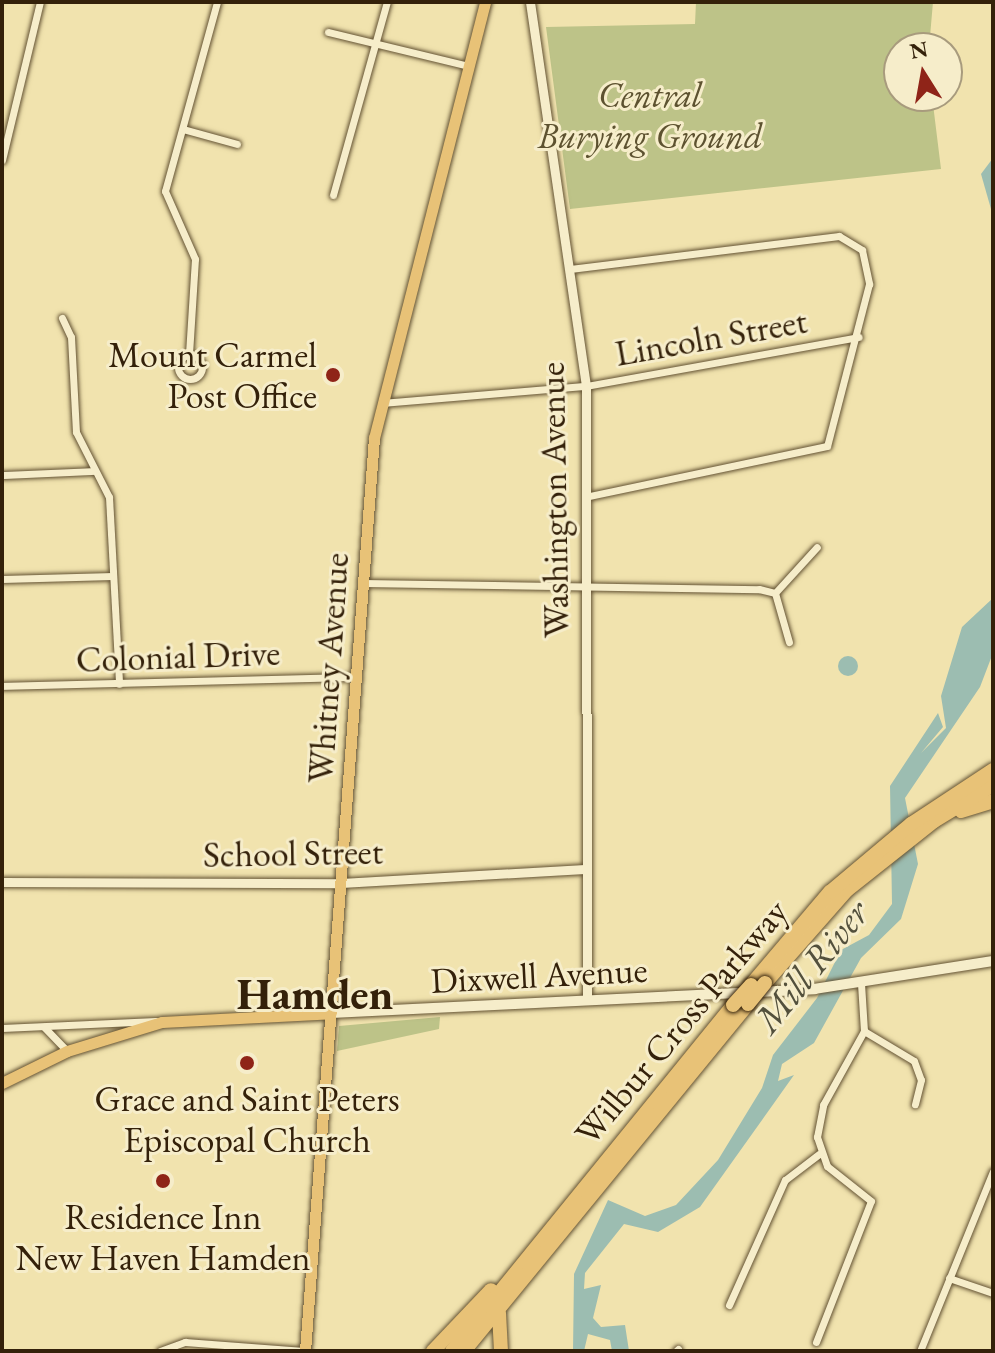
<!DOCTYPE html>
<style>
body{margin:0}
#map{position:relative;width:995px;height:1353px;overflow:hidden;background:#f1e3ae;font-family:"EB Garamond",serif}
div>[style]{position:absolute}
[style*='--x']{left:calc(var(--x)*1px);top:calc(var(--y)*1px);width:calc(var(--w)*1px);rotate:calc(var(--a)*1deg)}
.green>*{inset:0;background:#bdc388}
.water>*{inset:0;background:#9cbdb1}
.round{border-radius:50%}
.roads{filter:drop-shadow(0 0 2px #635233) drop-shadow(0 0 2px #635233)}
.minor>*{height:7px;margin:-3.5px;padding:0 3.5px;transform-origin:3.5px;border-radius:3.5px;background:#f6edca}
.minor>.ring{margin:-3.5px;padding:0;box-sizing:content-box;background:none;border:7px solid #f6edca;border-radius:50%}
.tertiary>*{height:9px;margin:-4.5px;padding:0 4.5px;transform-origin:4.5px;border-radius:4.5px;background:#f6edca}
.secondary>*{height:10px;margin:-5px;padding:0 5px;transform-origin:5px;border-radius:5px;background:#f6edca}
.primary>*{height:11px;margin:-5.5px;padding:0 5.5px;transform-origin:5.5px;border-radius:5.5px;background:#e8c277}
.motorway>*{height:14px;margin:-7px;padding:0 7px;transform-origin:7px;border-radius:7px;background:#e8c277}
.bridges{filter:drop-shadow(0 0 2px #34210a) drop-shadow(0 0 2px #34210a)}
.motorway-bridge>*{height:14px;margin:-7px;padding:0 7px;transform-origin:7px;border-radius:7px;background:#e8c277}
.dots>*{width:22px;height:22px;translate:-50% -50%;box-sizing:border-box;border:4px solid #f6edca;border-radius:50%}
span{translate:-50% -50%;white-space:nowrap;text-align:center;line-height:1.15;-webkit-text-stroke:6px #f6edca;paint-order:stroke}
.park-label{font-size:36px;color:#5d5230;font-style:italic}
.street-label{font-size:36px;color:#34210a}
.poi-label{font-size:36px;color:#34210a}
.right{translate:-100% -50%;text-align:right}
.water-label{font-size:38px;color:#53503c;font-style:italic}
.district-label{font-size:44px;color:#34210a;font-weight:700}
.frame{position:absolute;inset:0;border:4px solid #34210a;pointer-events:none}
.north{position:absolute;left:883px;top:32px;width:80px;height:80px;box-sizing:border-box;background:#f6edca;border:2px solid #a89b7d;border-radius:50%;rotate:349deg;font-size:22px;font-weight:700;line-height:32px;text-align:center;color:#34210a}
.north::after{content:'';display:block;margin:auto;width:28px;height:36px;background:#8f2418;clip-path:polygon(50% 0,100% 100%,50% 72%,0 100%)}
</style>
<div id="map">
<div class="green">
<div style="clip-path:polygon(696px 2px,933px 2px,929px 48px,899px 48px,899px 96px,932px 96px,941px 169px,570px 209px,546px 27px,695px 24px)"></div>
<div style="clip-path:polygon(440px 1017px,439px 1029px,337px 1051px,339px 1026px)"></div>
</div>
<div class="water">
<div style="clip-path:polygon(993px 158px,993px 216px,981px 174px)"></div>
<div style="clip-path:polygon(993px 598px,993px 653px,980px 687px,905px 798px,918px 864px,901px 919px,861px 958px,814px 1043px,782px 1064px,778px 1081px,794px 1075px,700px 1207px,658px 1232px,624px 1224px,585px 1273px,584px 1289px,601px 1285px,593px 1318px,601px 1327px,625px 1325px,629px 1351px,612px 1351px,610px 1340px,588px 1334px,584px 1351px,573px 1351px,574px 1274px,608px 1200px,645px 1216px,676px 1205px,718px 1160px,762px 1088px,773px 1055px,817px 998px,841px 950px,869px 935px,892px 904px,890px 786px,938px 713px,943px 727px,921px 753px,946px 728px,941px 696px,962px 627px)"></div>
<div class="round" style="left:838px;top:656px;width:20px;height:20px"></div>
</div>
<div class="roads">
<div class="minor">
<div style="--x:328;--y:32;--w:145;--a:13.6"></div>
<div style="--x:183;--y:129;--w:56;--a:15.5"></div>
<div style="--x:2;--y:160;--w:163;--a:-76.5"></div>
<div style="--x:333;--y:195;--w:200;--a:-74.4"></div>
<div style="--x:570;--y:269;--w:271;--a:-7"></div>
<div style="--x:839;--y:236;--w:27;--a:31"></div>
<div style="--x:862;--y:250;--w:35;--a:78"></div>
<div style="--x:869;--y:284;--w:167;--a:104.5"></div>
<div style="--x:827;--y:446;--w:246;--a:168.1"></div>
<div style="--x:62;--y:318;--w:21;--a:65"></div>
<div style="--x:71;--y:337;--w:95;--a:87"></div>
<div style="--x:76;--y:432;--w:73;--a:63.1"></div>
<div style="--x:109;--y:497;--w:187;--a:86.9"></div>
<div style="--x:189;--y:354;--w:95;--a:-86.4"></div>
<div style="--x:195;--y:259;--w:74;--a:-113.8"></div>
<div style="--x:165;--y:191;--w:196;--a:-74.6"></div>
<div class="ring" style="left:178px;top:355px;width:17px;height:17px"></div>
<div style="--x:382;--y:403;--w:205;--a:-4.8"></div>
<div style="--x:586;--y:386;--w:277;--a:-10.2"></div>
<div style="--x:2;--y:475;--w:91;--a:-2.5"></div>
<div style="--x:2;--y:579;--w:111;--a:-1.5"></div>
<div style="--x:363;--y:583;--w:396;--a:0.9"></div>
<div style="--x:759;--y:589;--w:16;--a:14"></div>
<div style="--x:775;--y:593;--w:51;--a:74.1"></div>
<div style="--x:775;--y:593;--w:62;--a:-47.6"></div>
<div style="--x:2;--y:686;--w:353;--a:-1.5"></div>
<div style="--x:44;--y:1027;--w:33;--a:46"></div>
<div style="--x:2;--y:1028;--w:154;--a:-2.6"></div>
<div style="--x:864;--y:1031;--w:58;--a:31"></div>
<div style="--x:914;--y:1061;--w:20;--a:70"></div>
<div style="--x:921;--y:1080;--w:25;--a:104"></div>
<div style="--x:949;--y:1278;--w:46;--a:18.8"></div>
<div style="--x:729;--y:1305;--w:137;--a:-65.9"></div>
<div style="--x:785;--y:1180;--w:43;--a:-37.4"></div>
<div style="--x:816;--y:1342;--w:151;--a:-68.7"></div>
<div style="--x:871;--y:1201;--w:56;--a:-141.5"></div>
<div style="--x:827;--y:1166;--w:31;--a:-109"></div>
<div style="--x:817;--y:1137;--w:33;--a:-79"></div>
<div style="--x:823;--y:1105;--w:85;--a:-61"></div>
<div style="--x:864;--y:1031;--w:48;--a:-93.6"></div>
<div style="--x:160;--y:1351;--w:27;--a:-20"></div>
<div style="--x:185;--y:1342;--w:119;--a:4.3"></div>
<div style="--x:676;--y:1351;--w:3;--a:-45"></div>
<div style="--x:920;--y:1351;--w:194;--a:-67.9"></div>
</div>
<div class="tertiary">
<div style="--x:530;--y:2;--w:388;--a:81.7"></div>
<div style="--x:586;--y:386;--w:614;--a:89.91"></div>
<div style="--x:2;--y:882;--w:339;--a:0.2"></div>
<div style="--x:341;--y:883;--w:244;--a:-3.3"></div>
</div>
<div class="secondary">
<div style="--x:331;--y:1013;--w:484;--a:-2.8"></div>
<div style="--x:814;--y:989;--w:181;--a:-8.9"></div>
</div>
<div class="primary">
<div style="--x:2;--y:1083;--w:72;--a:-26.2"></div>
<div style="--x:67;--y:1051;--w:99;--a:-17"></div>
<div style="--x:162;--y:1022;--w:169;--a:-3"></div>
<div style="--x:305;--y:1351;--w:916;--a:-85.68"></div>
<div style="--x:374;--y:438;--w:450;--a:-75.7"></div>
</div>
<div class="motorway">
<div style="--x:961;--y:811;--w:34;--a:-17"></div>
<div style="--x:765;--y:983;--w:124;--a:-48.6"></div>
<div style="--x:847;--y:890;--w:111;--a:-38.4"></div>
<div style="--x:934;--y:821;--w:69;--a:-31.4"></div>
<div style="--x:751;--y:985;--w:122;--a:-49.7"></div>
<div style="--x:830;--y:892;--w:106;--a:-40"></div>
<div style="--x:911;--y:824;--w:98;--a:-33.4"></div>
<div style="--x:499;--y:1313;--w:38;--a:87"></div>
<div style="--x:433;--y:1351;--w:84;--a:-46.4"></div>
<div style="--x:452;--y:1351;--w:446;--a:-50.9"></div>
<div style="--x:464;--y:1351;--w:448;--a:-50.7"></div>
</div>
</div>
<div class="bridges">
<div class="motorway-bridge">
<div style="--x:748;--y:1004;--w:27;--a:-51"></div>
<div style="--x:733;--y:1005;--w:27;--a:-48"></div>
</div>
</div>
<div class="dots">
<div style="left:333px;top:375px;background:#8f2418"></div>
<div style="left:247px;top:1063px;background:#8f2418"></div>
<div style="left:163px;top:1181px;background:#8f2418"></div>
</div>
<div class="park-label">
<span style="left:650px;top:115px">Central<br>Burying Ground</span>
</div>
<div class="street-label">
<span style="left:711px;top:337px;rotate:-10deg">Lincoln Street</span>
<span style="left:554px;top:500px;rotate:-91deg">Washington Avenue</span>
<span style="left:178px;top:656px;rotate:-2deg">Colonial Drive</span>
<span style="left:328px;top:668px;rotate:-86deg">Whitney Avenue</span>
<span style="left:293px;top:853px;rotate:-1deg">School Street</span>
<span style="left:539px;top:975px;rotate:-3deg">Dixwell Avenue</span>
<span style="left:681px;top:1022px;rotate:-50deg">Wilbur Cross Parkway</span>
</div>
<div class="poi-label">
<span class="right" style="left:317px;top:375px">Mount Carmel<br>Post Office</span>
<span style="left:247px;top:1119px">Grace and Saint Peters<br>Episcopal Church</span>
<span style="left:163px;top:1237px">Residence Inn<br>New Haven Hamden</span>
</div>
<div class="water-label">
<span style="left:811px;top:966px;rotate:-51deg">Mill River</span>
</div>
<div class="district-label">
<span style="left:315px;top:994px">Hamden</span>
</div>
<div class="frame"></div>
<div class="north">N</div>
</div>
